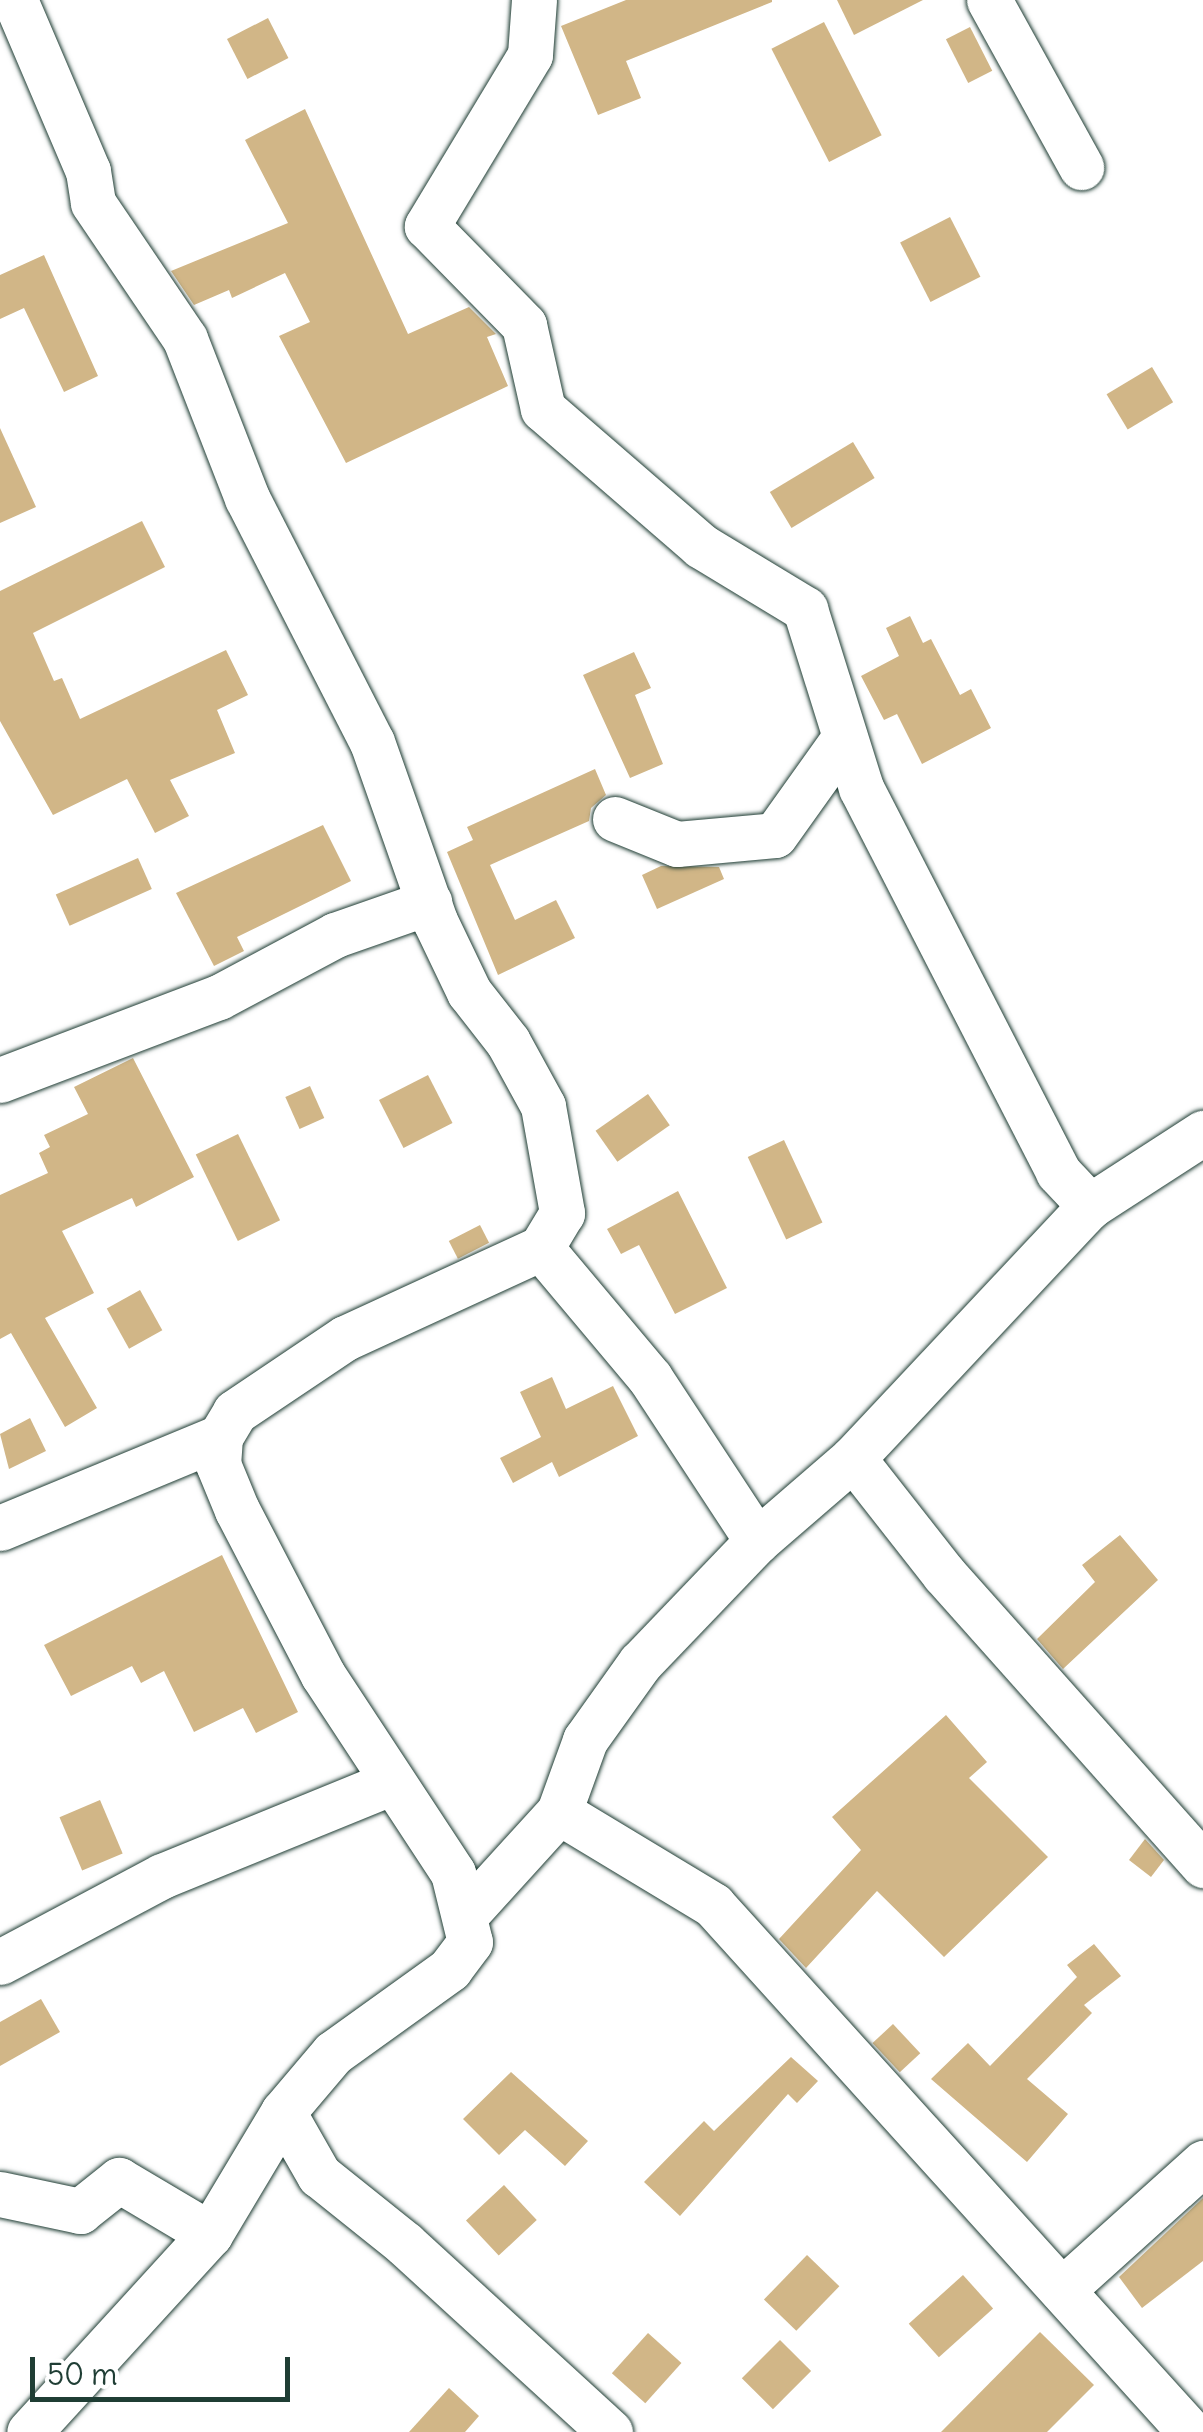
<!DOCTYPE html>
<style>
body{margin:0}
#map{position:relative;width:1203px;height:2432px;overflow:hidden;background:#fff;font-family:Delius,sans-serif}
div>[style]{position:absolute}
[style*='--x']{left:calc(var(--x)*1px);top:calc(var(--y)*1px);width:calc(var(--w)*1px);rotate:calc(var(--a)*1deg)}
.building>*{inset:0;background:#d1b687;transform-origin:0 0}
.roads{filter:drop-shadow(0 0 2px #1f3d34) drop-shadow(0 0 2px #1f3d34)}
.minor>*{height:45px;margin:-22.5px;padding:0 22.5px;transform-origin:22.5px;border-radius:22.5px;background:#fff}
span{translate:-50% -50%;white-space:nowrap;text-align:center;line-height:1.15;-webkit-text-stroke:9px #fff;paint-order:stroke}
.scale{position:absolute;left:30px;top:2357px;width:260px;height:45px;box-sizing:border-box;border:5px solid #1f3d34;border-top:0;padding-left:12px;font-size:30px;line-height:35px;white-space:nowrap;color:#1f3d34;-webkit-text-stroke:8px #fff;paint-order:stroke}
</style>
<div id="map">
<div class="building">
<div style="clip-path:polygon(626px 0,772px 0,772px 2px,626px 61px,641px 98px,598px 115px,561px 26px)"></div>
<div style="clip-path:polygon(837px 0,923px 0,854px 35px)"></div>
<div style="left:268px;top:18px;width:45px;height:46px;rotate:63deg"></div>
<div style="left:824px;top:22px;width:127px;height:59px;rotate:63deg"></div>
<div style="left:970px;top:27px;width:49px;height:27px;rotate:63deg"></div>
<div style="clip-path:polygon(305px 109px,408px 334px,469px 307px,496px 334px,487px 337px,508px 386px,346px 463px,279px 336px,310px 322px,285px 273px,232px 298px,229px 290px,194px 305px,171px 271px,288px 223px,245px 140px)"></div>
<div style="left:950px;top:217px;width:67px;height:56px;rotate:63deg"></div>
<div style="clip-path:polygon(44px 255px,98px 376px,64px 392px,24px 308px,0 319px,0 275px)"></div>
<div style="left:1152px;top:367px;width:41px;height:53px;rotate:59deg"></div>
<div style="clip-path:polygon(0 428px,36px 507px,0 523px)"></div>
<div style="left:853px;top:442px;width:42px;height:97px;rotate:59deg"></div>
<div style="clip-path:polygon(142px 521px,165px 567px,33px 633px,54px 681px,62px 678px,80px 719px,226px 650px,248px 695px,217px 710px,235px 753px,170px 780px,189px 816px,155px 833px,127px 779px,53px 815px,0 721px,0 591px)"></div>
<div style="clip-path:polygon(910px 616px,923px 643px,931px 639px,960px 695px,971px 689px,991px 728px,922px 764px,897px 714px,884px 720px,861px 676px,899px 656px,886px 628px)"></div>
<div style="clip-path:polygon(634px 652px,651px 688px,635px 695px,663px 764px,630px 778px,583px 675px)"></div>
<div style="clip-path:polygon(595px 769px,606px 795px,591px 808px,589px 821px,490px 865px,515px 920px,556px 900px,575px 938px,498px 975px,447px 852px,473px 840px,467px 827px)"></div>
<div style="clip-path:polygon(323px 825px,351px 881px,237px 937px,244px 951px,214px 966px,176px 893px)"></div>
<div style="left:138px;top:858px;width:34px;height:90px;rotate:66deg"></div>
<div style="clip-path:polygon(661px 866px,719px 867px,724px 879px,657px 909px,642px 875px)"></div>
<div style="clip-path:polygon(133px 1058px,194px 1177px,136px 1207px,132px 1198px,62px 1231px,94px 1293px,45px 1318px,97px 1408px,65px 1427px,11px 1333px,0 1339px,0 1195px,48px 1173px,39px 1153px,50px 1147px,44px 1135px,88px 1114px,74px 1087px)"></div>
<div style="left:428px;top:1075px;width:54px;height:55px;rotate:63deg"></div>
<div style="left:310px;top:1086px;width:35px;height:27px;rotate:66deg"></div>
<div style="left:648px;top:1094px;width:38px;height:64px;rotate:55deg"></div>
<div style="left:238px;top:1134px;width:96px;height:47px;rotate:64deg"></div>
<div style="left:784px;top:1140px;width:91px;height:40px;rotate:65deg"></div>
<div style="clip-path:polygon(678px 1191px,727px 1288px,675px 1314px,639px 1245px,621px 1254px,607px 1229px)"></div>
<div style="left:480px;top:1225px;width:20px;height:35px;rotate:63deg"></div>
<div style="left:140px;top:1290px;width:46px;height:38px;rotate:61deg"></div>
<div style="clip-path:polygon(552px 1377px,566px 1409px,613px 1386px,638px 1436px,559px 1477px,552px 1462px,513px 1483px,500px 1458px,541px 1437px,520px 1392px)"></div>
<div style="clip-path:polygon(30px 1418px,46px 1451px,9px 1469px,0 1434px)"></div>
<div style="clip-path:polygon(1120px 1535px,1158px 1580px,1063px 1669px,1037px 1639px,1095px 1582px,1082px 1565px)"></div>
<div style="clip-path:polygon(222px 1555px,298px 1712px,256px 1733px,243px 1708px,194px 1732px,164px 1671px,141px 1683px,132px 1666px,71px 1696px,44px 1645px)"></div>
<div style="clip-path:polygon(946px 1715px,987px 1762px,969px 1778px,1048px 1857px,944px 1957px,877px 1891px,806px 1968px,779px 1939px,861px 1850px,832px 1817px)"></div>
<div style="left:100px;top:1800px;width:58px;height:44px;rotate:67deg"></div>
<div style="clip-path:polygon(1145px 1839px,1164px 1860px,1151px 1877px,1129px 1860px)"></div>
<div style="clip-path:polygon(1094px 1944px,1121px 1976px,1084px 2005px,1092px 2013px,1027px 2079px,1068px 2114px,1027px 2162px,931px 2079px,968px 2043px,990px 2066px,1077px 1977px,1067px 1965px)"></div>
<div style="clip-path:polygon(41px 1999px,60px 2032px,0 2066px,0 2022px)"></div>
<div style="left:893px;top:2024px;width:40px;height:28px;rotate:47deg"></div>
<div style="clip-path:polygon(791px 2057px,818px 2081px,797px 2103px,788px 2094px,680px 2216px,644px 2182px,704px 2121px,714px 2131px)"></div>
<div style="clip-path:polygon(511px 2072px,588px 2141px,565px 2166px,525px 2130px,499px 2155px,463px 2119px)"></div>
<div style="left:504px;top:2185px;width:48px;height:52px;rotate:47deg"></div>
<div style="clip-path:polygon(1203px 2198px,1203px 2261px,1142px 2308px,1119px 2277px)"></div>
<div style="left:807px;top:2255px;width:45px;height:62px;rotate:44deg"></div>
<div style="left:963px;top:2275px;width:45px;height:73px;rotate:48deg"></div>
<div style="clip-path:polygon(1040px 2332px,1094px 2385px,1047px 2432px,941px 2432px)"></div>
<div style="left:648px;top:2333px;width:45px;height:54px;rotate:42deg"></div>
<div style="left:780px;top:2340px;width:44px;height:54px;rotate:45deg"></div>
<div style="clip-path:polygon(449px 2388px,479px 2416px,465px 2432px,409px 2432px)"></div>
</div>
<div class="roads">
<div class="minor">
<div style="--x:15;--y:0;--w:186;--a:66.9"></div>
<div style="--x:88;--y:171;--w:32;--a:81"></div>
<div style="--x:93;--y:203;--w:164;--a:55.9"></div>
<div style="--x:185;--y:339;--w:171;--a:68.7"></div>
<div style="--x:247;--y:498;--w:274;--a:62.9"></div>
<div style="--x:372;--y:742;--w:190;--a:70.6"></div>
<div style="--x:435;--y:921;--w:79;--a:64.4"></div>
<div style="--x:469;--y:992;--w:63;--a:52"></div>
<div style="--x:508;--y:1042;--w:73;--a:61.3"></div>
<div style="--x:543;--y:1106;--w:109;--a:79.9"></div>
<div style="--x:562;--y:1213;--w:41;--a:121"></div>
<div style="--x:541;--y:1248;--w:216;--a:155.3"></div>
<div style="--x:345;--y:1338;--w:133;--a:146.1"></div>
<div style="--x:235;--y:1412;--w:29;--a:121"></div>
<div style="--x:220;--y:1437;--w:27;--a:94"></div>
<div style="--x:218;--y:1464;--w:50;--a:67.6"></div>
<div style="--x:237;--y:1510;--w:186;--a:62.5"></div>
<div style="--x:323;--y:1675;--w:237;--a:56.7"></div>
<div style="--x:453;--y:1873;--w:71;--a:76.2"></div>
<div style="--x:470;--y:1942;--w:34;--a:127"></div>
<div style="--x:450;--y:1969;--w:144;--a:144.3"></div>
<div style="--x:333;--y:2053;--w:77;--a:130.3"></div>
<div style="--x:283;--y:2112;--w:142;--a:120.9"></div>
<div style="--x:210;--y:2234;--w:268;--a:132.4"></div>
<div style="--x:534;--y:0;--w:55;--a:94.2"></div>
<div style="--x:530;--y:55;--w:200;--a:121.1"></div>
<div style="--x:427;--y:226;--w:139;--a:45.6"></div>
<div style="--x:524;--y:325;--w:86;--a:77.3"></div>
<div style="--x:543;--y:409;--w:209;--a:40.9"></div>
<div style="--x:701;--y:546;--w:122;--a:31.2"></div>
<div style="--x:805;--y:609;--w:188;--a:72.6"></div>
<div style="--x:861;--y:788;--w:432;--a:62.8"></div>
<div style="--x:1058;--y:1172;--w:47;--a:46.7"></div>
<div style="--x:989;--y:0;--w:191;--a:61.1"></div>
<div style="--x:615;--y:819;--w:67;--a:22"></div>
<div style="--x:677;--y:844;--w:98;--a:-5.2"></div>
<div style="--x:775;--y:835;--w:120;--a:-54.5"></div>
<div style="--x:0;--y:1080;--w:234;--a:-20.8"></div>
<div style="--x:219;--y:997;--w:132;--a:-28.1"></div>
<div style="--x:335;--y:935;--w:100;--a:-19.3"></div>
<div style="--x:541;--y:1248;--w:170;--a:50"></div>
<div style="--x:650;--y:1378;--w:195;--a:56.7"></div>
<div style="--x:853;--y:1458;--w:147;--a:51.9"></div>
<div style="--x:944;--y:1574;--w:390;--a:48.3"></div>
<div style="--x:0;--y:1528;--w:238;--a:-22.5"></div>
<div style="--x:559;--y:1812;--w:180;--a:31.1"></div>
<div style="--x:713;--y:1905;--w:711;--a:47.85"></div>
<div style="--x:467;--y:1913;--w:137;--a:-47.7"></div>
<div style="--x:559;--y:1812;--w:77;--a:-70.1"></div>
<div style="--x:585;--y:1740;--w:95;--a:-54.5"></div>
<div style="--x:640;--y:1663;--w:169;--a:-46.2"></div>
<div style="--x:757;--y:1541;--w:127;--a:-40.8"></div>
<div style="--x:853;--y:1458;--w:346;--a:-46.8"></div>
<div style="--x:1090;--y:1206;--w:135;--a:-32.9"></div>
<div style="--x:0;--y:1962;--w:183;--a:-28"></div>
<div style="--x:162;--y:1876;--w:246;--a:-22.2"></div>
<div style="--x:283;--y:2112;--w:73;--a:60.3"></div>
<div style="--x:319;--y:2175;--w:110;--a:38.7"></div>
<div style="--x:405;--y:2244;--w:278;--a:42.5"></div>
<div style="--x:0;--y:2194;--w:82;--a:12"></div>
<div style="--x:80;--y:2211;--w:50;--a:-38.5"></div>
<div style="--x:119;--y:2180;--w:106;--a:30.7"></div>
<div style="--x:1062;--y:2290;--w:190;--a:-42"></div>
</div>
</div>
<div class="scale">50 m</div>
</div>
